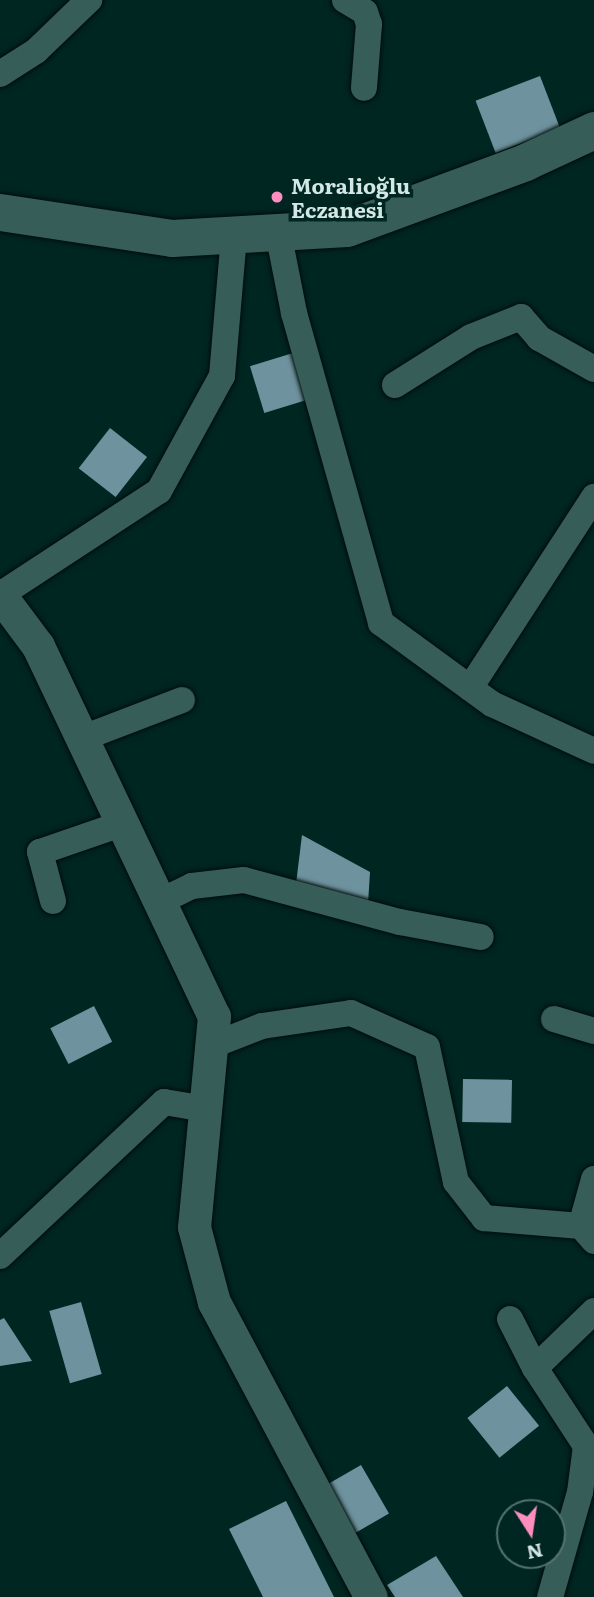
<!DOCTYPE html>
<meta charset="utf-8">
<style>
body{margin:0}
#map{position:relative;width:594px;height:1597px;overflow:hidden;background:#002622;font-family:Literata,serif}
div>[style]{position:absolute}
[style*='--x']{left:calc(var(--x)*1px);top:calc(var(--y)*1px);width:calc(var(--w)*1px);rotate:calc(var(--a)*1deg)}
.building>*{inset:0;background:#6e939e;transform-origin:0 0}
.roads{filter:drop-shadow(0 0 2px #000d0b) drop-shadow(0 0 2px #000d0b)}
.minor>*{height:26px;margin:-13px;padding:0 13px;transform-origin:13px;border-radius:13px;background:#375d58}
.tertiary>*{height:33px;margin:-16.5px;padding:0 16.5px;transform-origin:16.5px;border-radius:16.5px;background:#375d58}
.secondary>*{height:37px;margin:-18.5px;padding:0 18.5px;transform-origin:18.5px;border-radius:18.5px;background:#375d58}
.dots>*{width:19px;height:19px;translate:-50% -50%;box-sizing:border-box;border:4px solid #002622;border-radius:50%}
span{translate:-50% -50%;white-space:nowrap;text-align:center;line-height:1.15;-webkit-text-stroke:7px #002622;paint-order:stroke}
.poi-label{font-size:21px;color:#d3e7e4;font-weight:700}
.left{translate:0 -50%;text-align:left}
.north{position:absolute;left:496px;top:1499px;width:70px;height:70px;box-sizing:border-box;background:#002622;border:2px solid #547370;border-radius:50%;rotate:168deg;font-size:19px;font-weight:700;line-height:28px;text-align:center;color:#d3e7e4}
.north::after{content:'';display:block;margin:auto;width:24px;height:32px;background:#fe8ebd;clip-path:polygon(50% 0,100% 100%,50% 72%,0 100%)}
</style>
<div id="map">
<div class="building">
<div style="left:540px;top:76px;width:56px;height:69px;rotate:69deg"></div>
<div style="left:293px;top:353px;width:49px;height:45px;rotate:73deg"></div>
<div style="left:110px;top:428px;width:47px;height:51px;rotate:38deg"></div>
<div style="clip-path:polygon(302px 835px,370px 872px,368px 904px,296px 884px)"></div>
<div style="left:94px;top:1006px;width:40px;height:49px;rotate:63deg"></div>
<div style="left:463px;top:1079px;width:49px;height:43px;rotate:1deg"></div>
<div style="left:81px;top:1302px;width:75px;height:33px;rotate:74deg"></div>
<div style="clip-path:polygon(4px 1318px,32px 1361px,0 1366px,0 1320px)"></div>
<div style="left:507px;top:1386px;width:51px;height:51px;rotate:51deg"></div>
<div style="left:361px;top:1465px;width:56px;height:39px;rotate:60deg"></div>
<div style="clip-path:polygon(286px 1501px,334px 1597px,263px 1597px,229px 1529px)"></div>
<div style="clip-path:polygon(436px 1556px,463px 1597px,395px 1597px,387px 1585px)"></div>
</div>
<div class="roads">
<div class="minor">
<div style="--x:345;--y:0;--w:23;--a:31"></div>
<div style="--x:365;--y:12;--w:13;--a:72"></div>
<div style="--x:369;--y:24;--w:64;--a:94.5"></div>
<div style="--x:0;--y:74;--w:43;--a:-32.6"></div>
<div style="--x:36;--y:51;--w:74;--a:-43.9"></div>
<div style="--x:278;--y:232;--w:83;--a:78.8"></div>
<div style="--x:294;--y:313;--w:322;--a:74.3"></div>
<div style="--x:381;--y:623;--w:137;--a:36.1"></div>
<div style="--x:492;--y:704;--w:112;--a:24.7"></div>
<div style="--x:395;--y:385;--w:90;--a:-32.3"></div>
<div style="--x:471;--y:337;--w:54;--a:-21.8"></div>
<div style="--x:521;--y:317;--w:28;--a:49"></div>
<div style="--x:539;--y:338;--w:63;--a:29.4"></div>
<div style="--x:0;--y:595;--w:190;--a:-33.2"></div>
<div style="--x:159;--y:491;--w:131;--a:-61.3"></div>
<div style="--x:222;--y:376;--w:142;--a:-85.1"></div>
<div style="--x:470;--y:688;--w:228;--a:-57"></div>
<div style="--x:83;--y:738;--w:106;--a:-21"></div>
<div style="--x:53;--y:901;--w:51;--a:-104.9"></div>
<div style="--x:40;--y:852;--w:89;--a:-19"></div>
<div style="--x:161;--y:901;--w:34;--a:-26"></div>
<div style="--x:192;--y:886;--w:52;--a:-6.6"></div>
<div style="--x:244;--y:880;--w:162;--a:15.1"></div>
<div style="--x:400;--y:922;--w:82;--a:10.5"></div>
<div style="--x:554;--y:1019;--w:42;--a:16.7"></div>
<div style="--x:211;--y:1046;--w:55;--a:-21.4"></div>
<div style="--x:262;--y:1026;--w:90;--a:-8.3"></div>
<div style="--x:351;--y:1013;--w:83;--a:24.1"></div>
<div style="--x:427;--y:1047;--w:138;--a:77.9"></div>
<div style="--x:456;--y:1182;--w:46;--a:52.1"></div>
<div style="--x:484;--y:1218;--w:97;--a:4.7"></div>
<div style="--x:581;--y:1226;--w:20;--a:49"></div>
<div style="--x:581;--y:1226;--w:49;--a:-74.5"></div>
<div style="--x:0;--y:1256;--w:225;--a:-43.2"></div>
<div style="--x:164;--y:1102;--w:43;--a:9.5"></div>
<div style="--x:510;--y:1319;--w:55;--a:63"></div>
<div style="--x:535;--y:1368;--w:93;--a:56.8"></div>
<div style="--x:586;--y:1446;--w:46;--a:97.4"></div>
<div style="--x:580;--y:1492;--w:109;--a:105.9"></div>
<div style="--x:535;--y:1368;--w:82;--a:-44"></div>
</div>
<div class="tertiary">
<div style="--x:0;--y:595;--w:64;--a:53.3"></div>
<div style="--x:38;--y:646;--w:410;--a:64.6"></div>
<div style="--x:214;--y:1016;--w:212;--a:95.4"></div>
<div style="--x:194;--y:1227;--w:78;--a:75.1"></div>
<div style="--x:214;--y:1302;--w:334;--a:62"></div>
</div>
<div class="secondary">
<div style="--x:0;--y:212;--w:174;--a:8.6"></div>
<div style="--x:172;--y:238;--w:175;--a:-3.3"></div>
<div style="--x:347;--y:228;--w:190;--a:-20.3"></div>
<div style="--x:525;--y:162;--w:76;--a:-24.9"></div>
</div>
</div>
<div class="dots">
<div style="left:277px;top:197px;background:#fe8ebd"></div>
</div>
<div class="poi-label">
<span class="left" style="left:291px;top:197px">Moralioğlu<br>Eczanesi</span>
</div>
<div class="north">N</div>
</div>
